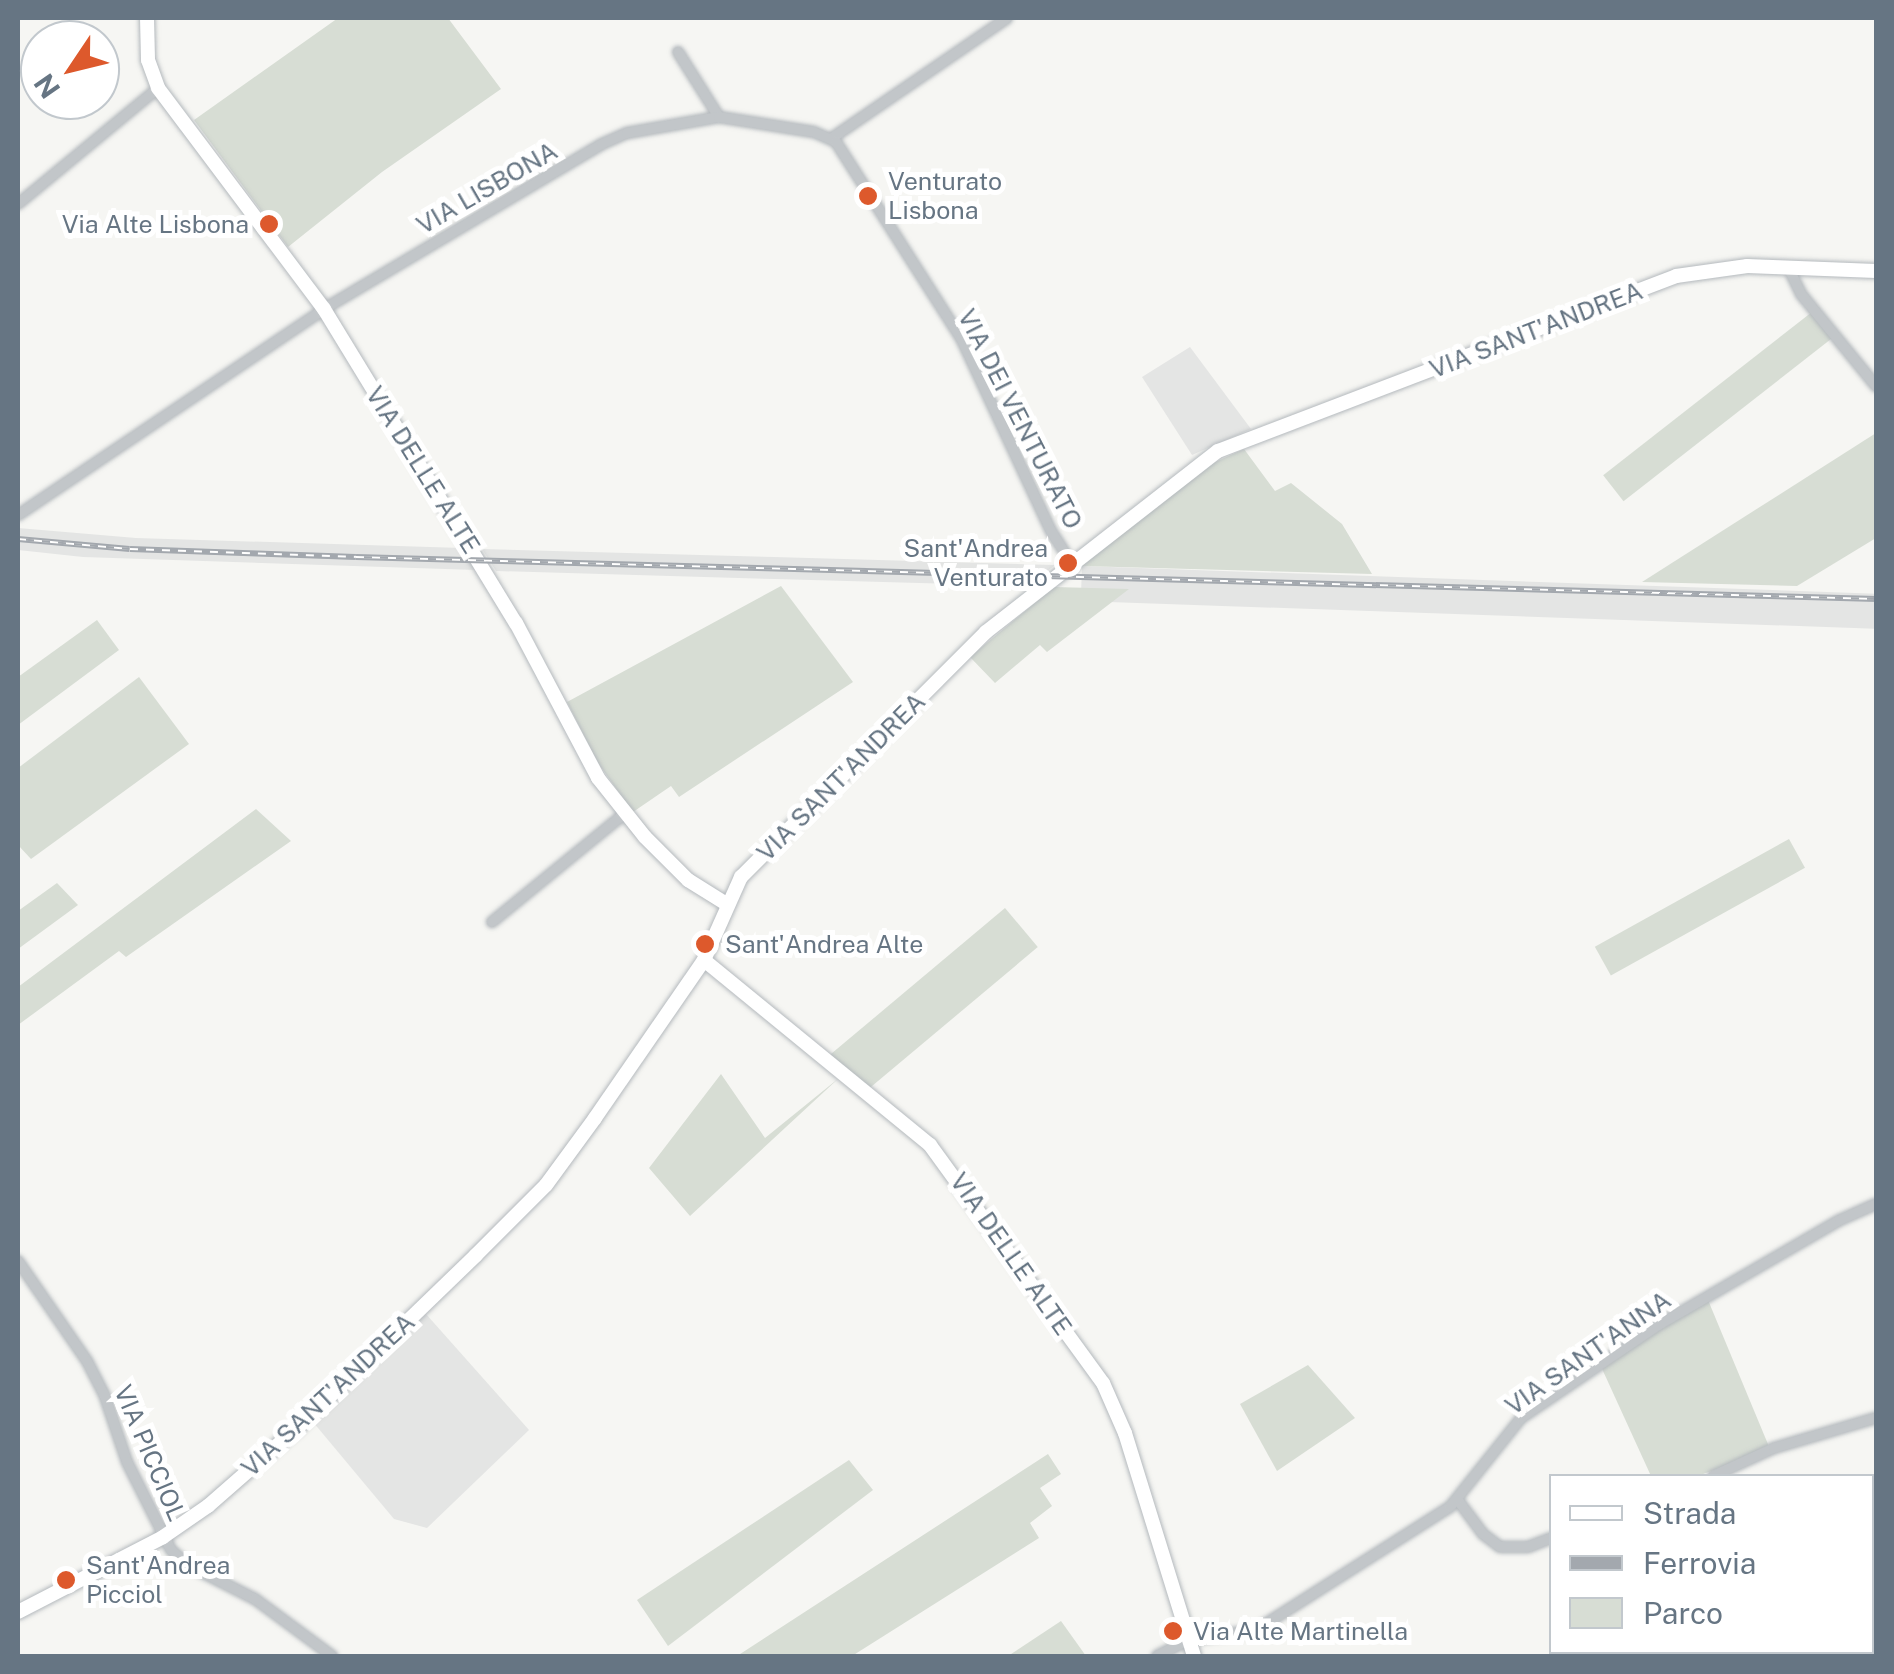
<!DOCTYPE html>
<style>
body{margin:0}
#map{position:relative;width:1894px;height:1674px;overflow:hidden;background:#f6f6f3;font-family:"Public Sans",sans-serif}
div>[style]{position:absolute}
[style*='--x']{left:calc(var(--x)*1px);top:calc(var(--y)*1px);width:calc(var(--w)*1px);rotate:calc(var(--a)*1deg)}
.built>*{inset:0;background:#e4e5e4;transform-origin:0 0}
.green>*{inset:0;background:#d7ddd4;transform-origin:0 0}
.roads{filter:drop-shadow(0 0 2px #b4b9bd) drop-shadow(0 0 2px #b4b9bd)}
.street>*{height:10px;margin:-5px;padding:0 5px;transform-origin:5px;border-radius:5px;background:#c2c6c9}
.secondary>*{height:14px;margin:-7px;padding:0 7px;transform-origin:7px;border-radius:7px;background:#fff}
.rail>*{height:6px;margin-top:-3px;transform-origin:0;background:repeating-linear-gradient(90deg,#fff 0 8px,#a3a8ae 0 16px);box-sizing:border-box;border-block:2px solid #a3a8ae}
.dots>*{width:28px;height:28px;translate:-50% -50%;box-sizing:border-box;border:5px solid #fff;border-radius:50%}
span{translate:-50% -50%;white-space:nowrap;text-align:center;line-height:1.15;-webkit-text-stroke:10px #fff;paint-order:stroke}
.poi-label{font-size:25px;color:#667583}
.left{translate:0 -50%;text-align:left}
.right{translate:-100% -50%;text-align:right}
.street-label{font-size:25px;color:#667583}
.frame{position:absolute;inset:0;border:20px solid #667583;pointer-events:none}
.legend{position:absolute;left:1549px;top:1474px;width:325px;height:180px;box-sizing:border-box;background:#fff;border:2px solid #c2c8cd;margin:0;padding:12px 18px;list-style:none;font-size:30px;color:#667583}
.legend li{display:flex;align-items:center;gap:20px;height:50px}
.legend b{width:50px;border:2px solid #c2c8cd}
.north{position:absolute;left:20px;top:20px;width:100px;height:100px;box-sizing:border-box;background:#fff;border:2px solid #c2c8cd;border-radius:50%;rotate:235deg;font-size:28px;font-weight:700;line-height:40px;text-align:center;color:#667583}
.north::after{content:'';display:block;margin:auto;width:35px;height:45px;background:#dd592c;clip-path:polygon(50% 0,100% 100%,50% 72%,0 100%)}
</style>
<div id="map">
<div class="built">
<div style="clip-path:polygon(1190px 347px,1251px 429px,1192px 455px,1142px 377px)"></div>
<div style="clip-path:polygon(18px 528px,136px 538px,462px 548px,476px 570px,83px 557px,18px 550px)"></div>
<div style="clip-path:polygon(482px 549px,774px 557px,1055px 565px,1028px 586px,775px 579px,496px 571px)"></div>
<div style="left:1082px;top:566px;width:794px;height:35px;rotate:2deg"></div>
<div style="clip-path:polygon(426px 1314px,529px 1430px,427px 1528px,394px 1519px,313px 1422px)"></div>
</div>
<div class="green">
<div style="clip-path:polygon(338px 18px,448px 18px,501px 89px,382px 172px,288px 247px,194px 120px)"></div>
<div style="left:1812px;top:312px;width:33px;height:265px;rotate:52deg"></div>
<div style="clip-path:polygon(1876px 433px,1876px 538px,1797px 586px,1642px 582px)"></div>
<div style="clip-path:polygon(1244px 449px,1275px 491px,1291px 483px,1342px 524px,1372px 574px,1082px 566px,1200px 469px)"></div>
<div style="clip-path:polygon(781px 586px,853px 682px,679px 797px,671px 786px,633px 812px,598px 763px,567px 702px)"></div>
<div style="clip-path:polygon(1054px 587px,1129px 589px,1047px 652px,1040px 645px,995px 683px,970px 657px)"></div>
<div style="clip-path:polygon(97px 620px,119px 650px,18px 725px,18px 677px)"></div>
<div style="clip-path:polygon(139px 677px,189px 744px,31px 859px,18px 845px,18px 768px)"></div>
<div style="clip-path:polygon(256px 809px,291px 841px,126px 957px,119px 951px,18px 1025px,18px 987px)"></div>
<div style="left:1789px;top:839px;width:33px;height:222px;rotate:61deg"></div>
<div style="clip-path:polygon(57px 883px,78px 905px,18px 949px,18px 911px)"></div>
<div style="left:1005px;top:908px;width:51px;height:228px;rotate:50deg"></div>
<div style="clip-path:polygon(721px 1074px,765px 1138px,839px 1078px,690px 1216px,649px 1168px)"></div>
<div style="clip-path:polygon(1708px 1300px,1770px 1449px,1698px 1476px,1651px 1476px,1598px 1360px)"></div>
<div style="clip-path:polygon(1308px 1365px,1355px 1418px,1277px 1471px,1240px 1404px)"></div>
<div style="clip-path:polygon(1048px 1454px,1061px 1474px,1040px 1488px,1052px 1506px,1030px 1523px,1039px 1538px,852px 1656px,737px 1656px)"></div>
<div style="clip-path:polygon(849px 1460px,873px 1490px,668px 1646px,637px 1600px)"></div>
<div style="clip-path:polygon(1061px 1621px,1086px 1656px,1008px 1656px)"></div>
<div style="clip-path:polygon(1647px 1652px,1743px 1652px,1744px 1656px,1625px 1656px)"></div>
</div>
<div class="roads">
<div class="street">
<div style="--x:678;--y:52;--w:77;--a:57.8"></div>
<div style="--x:832;--y:138;--w:212;--a:-34.4"></div>
<div style="--x:18;--y:204;--w:182;--a:-39.6"></div>
<div style="--x:1788;--y:267;--w:30;--a:64"></div>
<div style="--x:1801;--y:294;--w:119;--a:50.8"></div>
<div style="--x:18;--y:515;--w:369;--a:-33.9"></div>
<div style="--x:324;--y:309;--w:323;--a:-30.7"></div>
<div style="--x:602;--y:144;--w:27;--a:-24"></div>
<div style="--x:627;--y:133;--w:93;--a:-9.9"></div>
<div style="--x:719;--y:117;--w:96;--a:9"></div>
<div style="--x:814;--y:132;--w:24;--a:24"></div>
<div style="--x:836;--y:142;--w:232;--a:57.5"></div>
<div style="--x:961;--y:338;--w:213;--a:65"></div>
<div style="--x:1051;--y:531;--w:43;--a:57.4"></div>
<div style="--x:492;--y:922;--w:171;--a:-39.3"></div>
<div style="--x:18;--y:1261;--w:121;--a:55.4"></div>
<div style="--x:87;--y:1361;--w:37;--a:63"></div>
<div style="--x:104;--y:1394;--w:72;--a:71.3"></div>
<div style="--x:127;--y:1462;--w:98;--a:63.4"></div>
<div style="--x:171;--y:1550;--w:23;--a:41"></div>
<div style="--x:188;--y:1565;--w:75;--a:26.9"></div>
<div style="--x:255;--y:1599;--w:96;--a:36.5"></div>
<div style="--x:1713;--y:1476;--w:67;--a:-24.7"></div>
<div style="--x:1774;--y:1448;--w:106;--a:-16.4"></div>
<div style="--x:1457;--y:1499;--w:44;--a:53.4"></div>
<div style="--x:1483;--y:1534;--w:21;--a:37"></div>
<div style="--x:1500;--y:1547;--w:28;--a:0"></div>
<div style="--x:1528;--y:1547;--w:26;--a:-21"></div>
<div style="--x:1157;--y:1656;--w:35;--a:-27"></div>
<div style="--x:1188;--y:1640;--w:69;--a:-8.4"></div>
<div style="--x:1256;--y:1630;--w:230;--a:-32.4"></div>
<div style="--x:1450;--y:1507;--w:114;--a:-51.4"></div>
<div style="--x:1521;--y:1418;--w:164;--a:-34.1"></div>
<div style="--x:1657;--y:1326;--w:211;--a:-30.1"></div>
<div style="--x:1840;--y:1220;--w:39;--a:-24"></div>
</div>
<div class="secondary">
<div style="--x:147;--y:18;--w:42;--a:88.6"></div>
<div style="--x:148;--y:60;--w:30;--a:70"></div>
<div style="--x:158;--y:88;--w:276;--a:53.1"></div>
<div style="--x:324;--y:309;--w:368;--a:58.6"></div>
<div style="--x:516;--y:623;--w:175;--a:62.1"></div>
<div style="--x:598;--y:778;--w:75;--a:51.5"></div>
<div style="--x:645;--y:837;--w:61;--a:45"></div>
<div style="--x:688;--y:880;--w:47;--a:32"></div>
<div style="--x:704;--y:960;--w:292;--a:39.3"></div>
<div style="--x:930;--y:1145;--w:294;--a:54"></div>
<div style="--x:1103;--y:1383;--w:55;--a:66.3"></div>
<div style="--x:1125;--y:1433;--w:233;--a:72.8"></div>
<div style="--x:18;--y:1612;--w:163;--a:-27.3"></div>
<div style="--x:163;--y:1537;--w:55;--a:-34.6"></div>
<div style="--x:208;--y:1506;--w:118;--a:-41.2"></div>
<div style="--x:297;--y:1428;--w:248;--a:-44"></div>
<div style="--x:475;--y:1256;--w:100;--a:-45"></div>
<div style="--x:546;--y:1185;--w:83;--a:-53.8"></div>
<div style="--x:595;--y:1118;--w:192;--a:-55.4"></div>
<div style="--x:704;--y:960;--w:91;--a:-66"></div>
<div style="--x:741;--y:877;--w:346;--a:-45"></div>
<div style="--x:986;--y:632;--w:294;--a:-38"></div>
<div style="--x:1218;--y:451;--w:490;--a:-20.9"></div>
<div style="--x:1676;--y:276;--w:72;--a:-8"></div>
<div style="--x:1747;--y:266;--w:129;--a:2.2"></div>
</div>
</div>
<div class="rail">
<div style="--x:18;--y:539;--w:112;--a:5.1"></div>
<div style="--x:130;--y:549;--w:226;--a:2"></div>
<div style="--x:356;--y:557;--w:1521;--a:1.58"></div>
</div>
<div class="dots">
<div style="left:868px;top:196px;background:#dd592c"></div>
<div style="left:269px;top:224px;background:#dd592c"></div>
<div style="left:1068px;top:563px;background:#dd592c"></div>
<div style="left:705px;top:944px;background:#dd592c"></div>
<div style="left:66px;top:1580px;background:#dd592c"></div>
<div style="left:1173px;top:1631px;background:#dd592c"></div>
</div>
<div class="poi-label">
<span class="left" style="left:888px;top:196px">Venturato<br>Lisbona</span>
<span class="right" style="left:249px;top:224px">Via Alte Lisbona</span>
<span class="right" style="left:1048px;top:563px">Sant'Andrea<br>Venturato</span>
<span class="left" style="left:725px;top:944px">Sant'Andrea Alte</span>
<span class="left" style="left:86px;top:1580px">Sant'Andrea<br>Picciol</span>
<span class="left" style="left:1193px;top:1631px">Via Alte Martinella</span>
</div>
<div class="street-label">
<span style="left:487px;top:188px;rotate:-30deg">VIA LISBONA</span>
<span style="left:1536px;top:330px;rotate:-21deg">VIA SANT'ANDREA</span>
<span style="left:1020px;top:419px;rotate:63deg">VIA DEI VENTURATO</span>
<span style="left:423px;top:470px;rotate:58deg">VIA DELLE ALTE</span>
<span style="left:841px;top:777px;rotate:-45deg">VIA SANT'ANDREA</span>
<span style="left:1011px;top:1254px;rotate:55deg">VIA DELLE ALTE</span>
<span style="left:1588px;top:1353px;rotate:-35deg">VIA SANT'ANNA</span>
<span style="left:328px;top:1395px;rotate:-43deg">VIA SANT'ANDREA</span>
<span style="left:150px;top:1453px;rotate:67deg">VIA PICCIOL</span>
</div>
<div class="frame"></div>
<ul class="legend">
<li><b style="height:12px;background:#fff"></b>Strada</li>
<li><b style="height:12px;background:#a3a8ae"></b>Ferrovia</li>
<li><b style="height:28px;background:#d7ddd4"></b>Parco</li>
</ul>
<div class="north">N</div>
</div>
